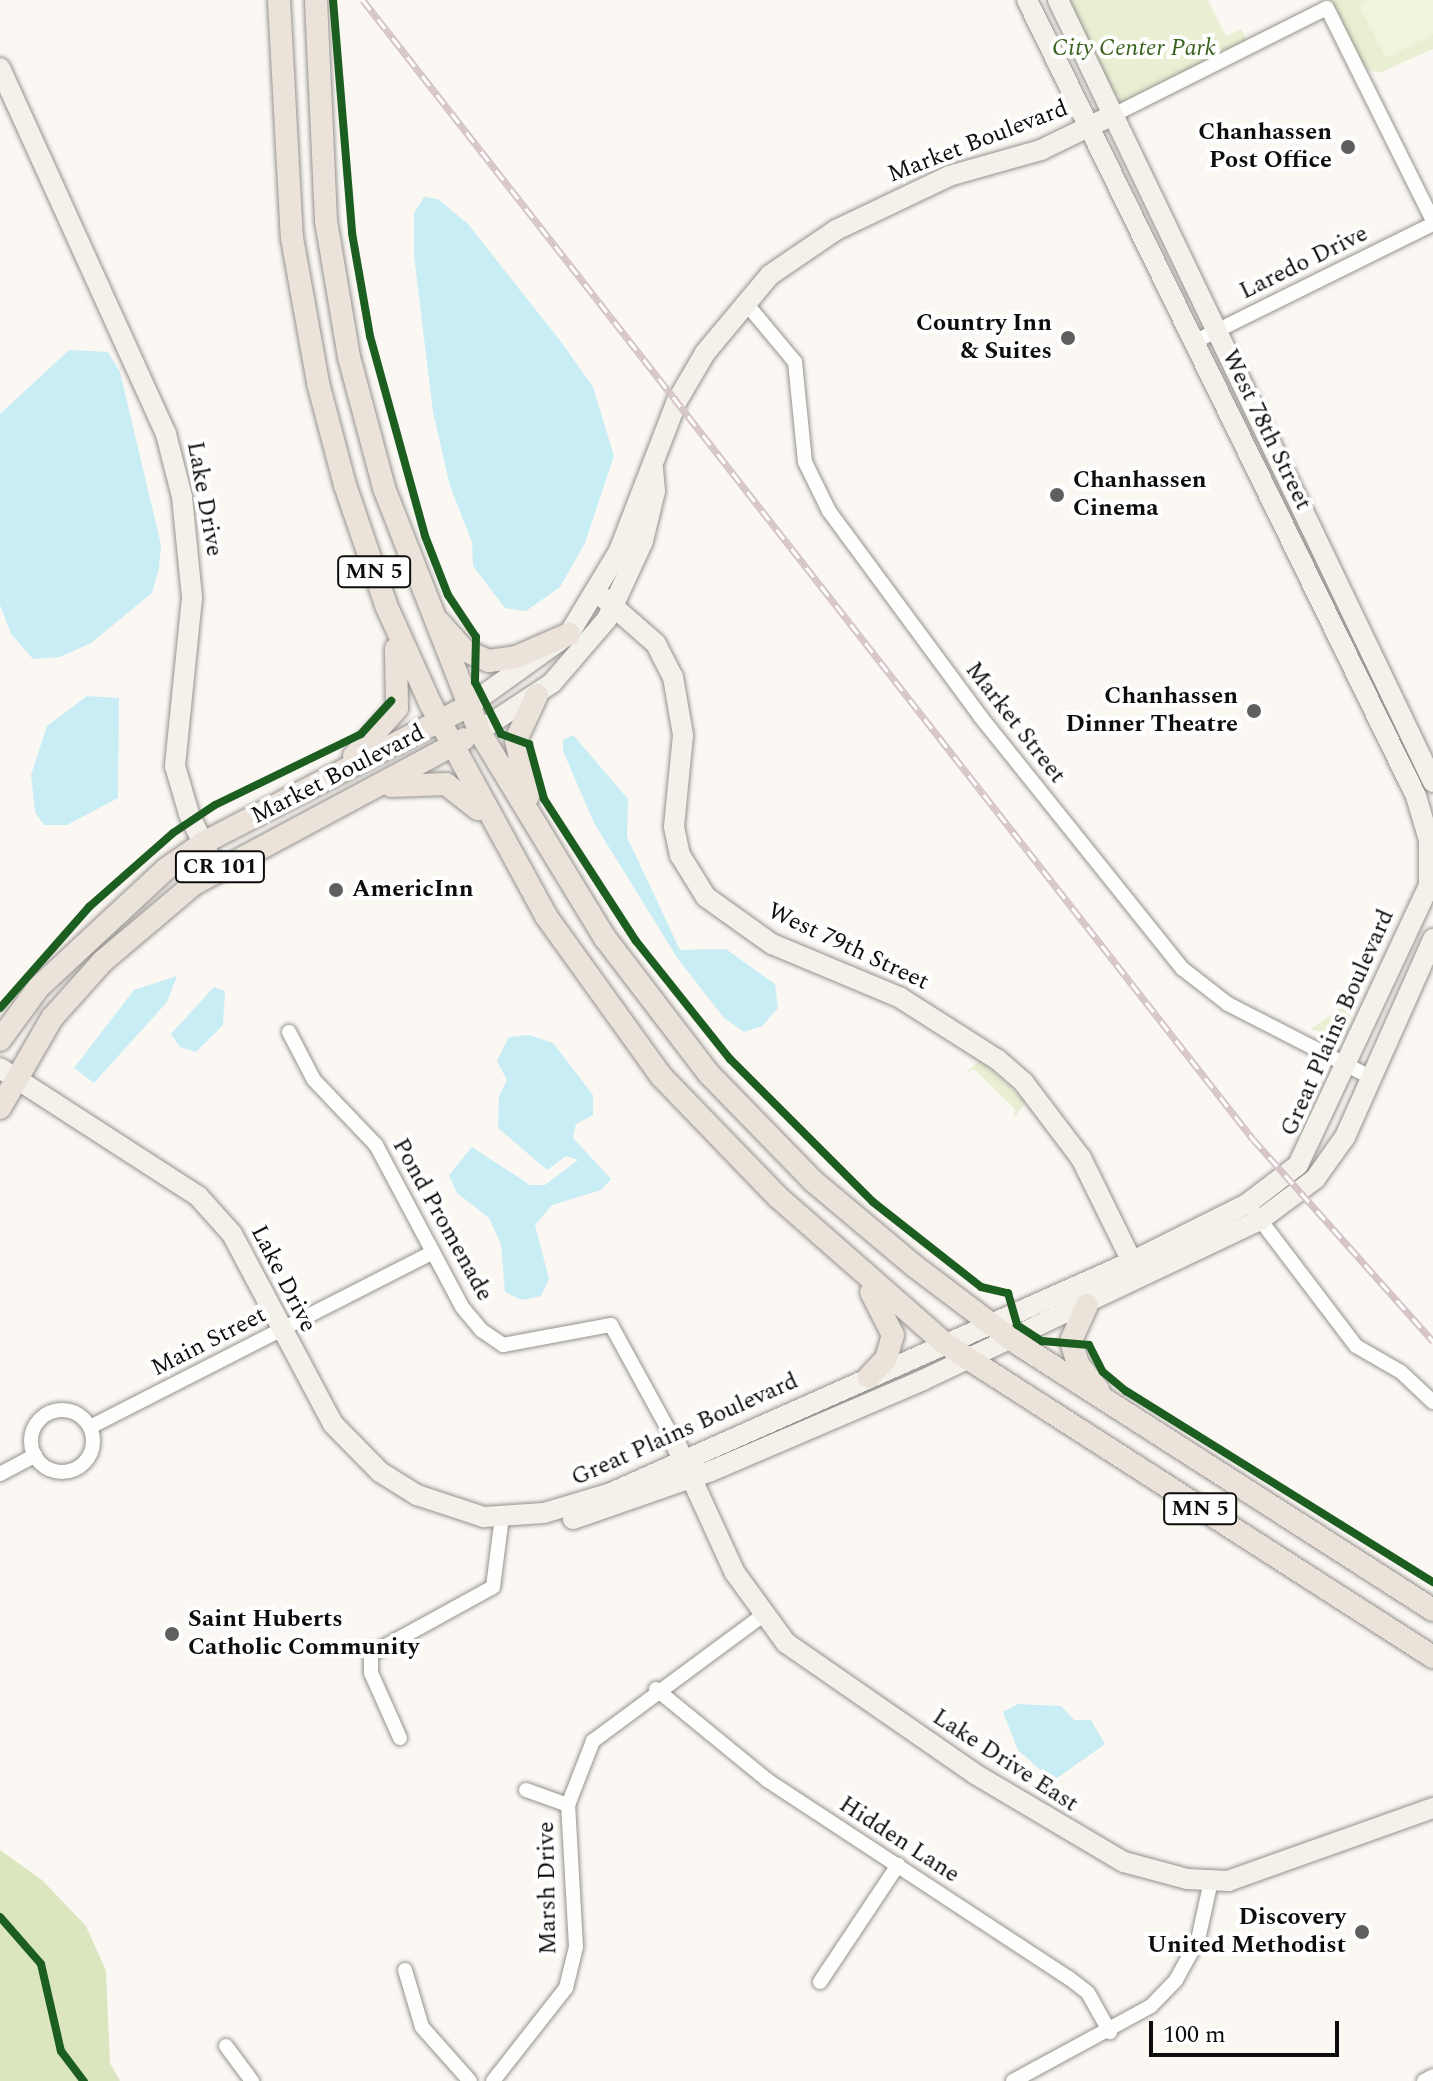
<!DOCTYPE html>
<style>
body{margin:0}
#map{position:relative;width:1433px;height:2081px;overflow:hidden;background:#fbf7f2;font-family:Spectral,serif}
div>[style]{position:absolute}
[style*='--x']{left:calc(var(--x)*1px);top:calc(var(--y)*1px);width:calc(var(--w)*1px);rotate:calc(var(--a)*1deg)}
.green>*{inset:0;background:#e9efd2}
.forest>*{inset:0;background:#dbe6c0}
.pitch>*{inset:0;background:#f2f3dc}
.water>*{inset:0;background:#c9edf4}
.roads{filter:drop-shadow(0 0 2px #949290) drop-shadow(0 0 2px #949290)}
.street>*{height:14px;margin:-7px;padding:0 7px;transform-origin:7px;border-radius:7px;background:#fefefd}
.street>.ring{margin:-7px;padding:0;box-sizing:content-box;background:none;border:14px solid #fefefd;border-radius:50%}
.secondary>*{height:20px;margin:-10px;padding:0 10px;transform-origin:10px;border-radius:10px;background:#f4f1ea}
.primary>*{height:22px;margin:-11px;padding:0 11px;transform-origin:11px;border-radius:11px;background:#ebe3d9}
.rail>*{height:7px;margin-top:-3.5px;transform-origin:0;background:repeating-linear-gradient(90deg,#fff 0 12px,#d6c5c8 0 24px);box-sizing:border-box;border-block:2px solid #d6c5c8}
.cycleway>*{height:8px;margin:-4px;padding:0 4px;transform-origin:4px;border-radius:4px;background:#1b5e20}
.dots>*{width:22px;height:22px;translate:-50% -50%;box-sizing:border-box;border:4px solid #fff;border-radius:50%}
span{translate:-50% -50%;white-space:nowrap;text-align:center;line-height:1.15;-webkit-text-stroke:8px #fff;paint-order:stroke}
.shield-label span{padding:2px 6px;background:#fff;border:2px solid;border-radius:6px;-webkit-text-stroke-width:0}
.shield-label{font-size:22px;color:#0d0d0d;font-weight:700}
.park-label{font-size:24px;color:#3a631f;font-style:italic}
.poi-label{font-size:24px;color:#0d0d0d;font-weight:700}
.right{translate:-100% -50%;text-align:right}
.left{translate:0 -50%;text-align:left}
.street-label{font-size:24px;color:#0d0d0d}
.scale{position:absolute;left:1149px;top:2021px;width:190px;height:36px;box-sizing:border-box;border:4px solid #0d0d0d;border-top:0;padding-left:10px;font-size:24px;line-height:28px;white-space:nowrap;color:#0d0d0d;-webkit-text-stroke:6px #fff;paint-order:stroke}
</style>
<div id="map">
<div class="green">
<div style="clip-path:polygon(1056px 0,1208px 0,1226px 36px,1241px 29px,1251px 47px,1111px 116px)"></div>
<div style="clip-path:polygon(1323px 0,1433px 0,1433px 49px,1379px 73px,1357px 66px)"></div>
<div style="clip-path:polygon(1351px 1001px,1348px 1032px,1332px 1037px,1311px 1029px)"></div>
<div style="clip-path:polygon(981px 1060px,1025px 1102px,1014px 1119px,1015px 1109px,974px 1069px,964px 1074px)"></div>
</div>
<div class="forest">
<div style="clip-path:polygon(0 1850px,42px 1880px,86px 1926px,106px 1971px,110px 2063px,120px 2081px,0 2081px)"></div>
</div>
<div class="pitch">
<div style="clip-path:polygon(1368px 0,1433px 0,1433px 34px,1386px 58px,1359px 5px)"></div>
</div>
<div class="water">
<div style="clip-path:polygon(424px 197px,438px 199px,468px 224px,562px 343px,593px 387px,614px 456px,585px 543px,560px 587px,526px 611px,505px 608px,473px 566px,472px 542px,450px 486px,433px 412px,414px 255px,414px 213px)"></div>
<div style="clip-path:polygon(69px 350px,108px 352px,120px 372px,161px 545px,159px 568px,152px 593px,91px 643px,60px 657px,33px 659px,11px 634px,0 605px,0 414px)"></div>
<div style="clip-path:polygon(87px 696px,119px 698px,118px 798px,67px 825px,44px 825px,35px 812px,31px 775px,47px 726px)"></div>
<div style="clip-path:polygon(573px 735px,628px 799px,627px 837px,680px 950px,726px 949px,775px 984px,778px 1008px,762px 1026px,744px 1032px,724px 1018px,678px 959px,594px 823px,563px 751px,563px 740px)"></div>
<div style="clip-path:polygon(177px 976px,167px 1002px,94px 1083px,74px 1068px,134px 990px)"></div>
<div style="clip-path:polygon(214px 987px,225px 991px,223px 1025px,196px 1052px,180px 1047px,171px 1034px)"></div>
<div style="clip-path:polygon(529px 1035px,553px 1043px,593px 1095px,593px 1115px,576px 1124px,573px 1138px,611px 1179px,601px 1190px,552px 1205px,535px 1225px,549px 1279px,541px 1296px,522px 1300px,505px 1292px,501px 1244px,489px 1218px,457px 1193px,449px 1175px,472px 1147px,530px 1185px,545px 1185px,578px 1160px,566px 1156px,547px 1170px,498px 1128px,499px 1096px,507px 1080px,497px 1061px,509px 1037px)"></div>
<div style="clip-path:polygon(1018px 1704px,1061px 1706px,1074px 1720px,1091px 1720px,1105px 1744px,1053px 1781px,1018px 1750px,1003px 1712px)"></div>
</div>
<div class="roads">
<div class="street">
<div style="--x:1111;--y:116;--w:241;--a:-26.6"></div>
<div style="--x:1327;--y:8;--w:238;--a:63.5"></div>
<div style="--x:745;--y:302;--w:78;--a:50.2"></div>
<div style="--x:795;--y:362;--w:100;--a:84.3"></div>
<div style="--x:805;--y:462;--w:55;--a:63.9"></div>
<div style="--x:829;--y:511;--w:255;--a:53.6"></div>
<div style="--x:980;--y:716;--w:324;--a:51.3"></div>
<div style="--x:1183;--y:969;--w:57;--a:37.9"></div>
<div style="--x:1228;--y:1004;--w:162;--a:27.2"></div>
<div style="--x:1194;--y:342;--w:267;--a:-26.3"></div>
<div style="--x:289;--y:1032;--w:54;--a:62.5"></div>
<div style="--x:314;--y:1080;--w:90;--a:46.4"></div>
<div style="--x:376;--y:1145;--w:183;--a:62"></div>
<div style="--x:462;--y:1307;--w:30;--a:50"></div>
<div style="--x:481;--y:1330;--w:27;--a:34"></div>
<div style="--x:503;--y:1345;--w:110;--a:-10.5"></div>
<div style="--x:611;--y:1325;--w:131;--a:61.3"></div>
<div style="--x:1255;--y:1213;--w:167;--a:52.8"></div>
<div style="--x:1356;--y:1346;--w:52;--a:30"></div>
<div style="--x:1401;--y:1372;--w:44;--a:43.2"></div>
<div class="ring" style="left:31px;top:1410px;width:48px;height:48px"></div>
<div style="--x:90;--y:1427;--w:385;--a:-27"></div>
<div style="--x:0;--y:1474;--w:40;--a:-28"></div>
<div style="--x:656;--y:1689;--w:144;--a:39.3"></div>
<div style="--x:767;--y:1780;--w:361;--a:33.3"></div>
<div style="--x:1069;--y:1978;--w:24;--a:38"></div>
<div style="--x:1088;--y:1993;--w:45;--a:60.6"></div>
<div style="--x:400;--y:1738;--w:71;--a:-114"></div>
<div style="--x:371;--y:1673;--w:19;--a:-90"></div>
<div style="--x:371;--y:1654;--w:139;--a:-28.8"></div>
<div style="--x:493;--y:1587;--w:71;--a:-82.7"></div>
<div style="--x:526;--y:1790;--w:45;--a:19.7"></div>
<div style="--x:405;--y:1970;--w:59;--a:73.4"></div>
<div style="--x:422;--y:2027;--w:72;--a:48.4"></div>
<div style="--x:820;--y:1982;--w:141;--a:-56.3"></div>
<div style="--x:226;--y:2046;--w:44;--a:53.4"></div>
<div style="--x:493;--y:2081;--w:118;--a:-51.9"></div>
<div style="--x:566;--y:1988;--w:42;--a:-76.3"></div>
<div style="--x:576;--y:1947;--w:142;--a:-93.2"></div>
<div style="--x:568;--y:1805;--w:69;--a:-68.7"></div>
<div style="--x:593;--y:1741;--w:212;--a:-36.5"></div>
<div style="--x:1013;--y:2081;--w:157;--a:-28.5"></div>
<div style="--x:1151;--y:2006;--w:36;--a:-46"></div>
<div style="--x:1176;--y:1980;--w:46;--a:-61.2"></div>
<div style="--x:1198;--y:1940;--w:60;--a:-77.6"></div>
<div style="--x:1424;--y:2081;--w:10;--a:-29"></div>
</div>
<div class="secondary">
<div style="--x:1058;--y:0;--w:867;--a:64.38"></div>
<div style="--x:0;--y:68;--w:402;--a:65.6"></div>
<div style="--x:166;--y:434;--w:65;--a:75.7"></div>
<div style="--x:182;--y:497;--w:101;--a:84.3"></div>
<div style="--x:192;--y:598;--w:169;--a:95.8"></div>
<div style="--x:175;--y:766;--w:50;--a:73.7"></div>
<div style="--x:189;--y:814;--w:62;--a:64.3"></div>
<div style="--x:598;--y:593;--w:77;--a:41.3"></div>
<div style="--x:656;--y:644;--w:37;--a:63"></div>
<div style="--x:673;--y:677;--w:59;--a:80.2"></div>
<div style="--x:683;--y:735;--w:92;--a:95.6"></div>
<div style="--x:674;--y:827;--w:29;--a:78"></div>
<div style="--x:680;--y:855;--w:49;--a:58.2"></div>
<div style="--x:706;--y:897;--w:81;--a:35.5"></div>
<div style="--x:772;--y:944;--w:138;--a:22.7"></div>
<div style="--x:899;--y:997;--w:117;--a:32.5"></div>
<div style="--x:998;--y:1060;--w:35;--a:41"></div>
<div style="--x:1024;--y:1083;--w:94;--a:52.8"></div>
<div style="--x:1081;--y:1158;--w:127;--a:63.8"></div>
<div style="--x:467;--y:707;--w:125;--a:-35.6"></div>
<div style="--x:569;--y:634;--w:97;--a:-58.9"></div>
<div style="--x:619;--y:551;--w:161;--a:-68.9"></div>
<div style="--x:677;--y:401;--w:56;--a:-59.7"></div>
<div style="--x:705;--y:353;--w:102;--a:-50.2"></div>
<div style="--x:770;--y:275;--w:80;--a:-34.3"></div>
<div style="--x:836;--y:230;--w:125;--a:-25.5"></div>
<div style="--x:949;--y:176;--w:96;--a:-15.8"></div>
<div style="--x:1041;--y:150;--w:78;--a:-25.9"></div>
<div style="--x:479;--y:731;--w:87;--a:-33.3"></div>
<div style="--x:552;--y:683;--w:84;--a:-49.3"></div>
<div style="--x:607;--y:619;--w:86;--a:-65.2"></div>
<div style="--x:643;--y:541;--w:51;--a:-76.5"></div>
<div style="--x:655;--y:491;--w:24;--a:-95"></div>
<div style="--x:0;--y:1068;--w:236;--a:32.9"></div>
<div style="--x:198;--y:1196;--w:51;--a:48.2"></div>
<div style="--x:232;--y:1234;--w:215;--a:62"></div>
<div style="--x:333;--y:1424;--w:67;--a:45.6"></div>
<div style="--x:380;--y:1472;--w:44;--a:31.9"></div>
<div style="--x:417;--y:1495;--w:71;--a:18.2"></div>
<div style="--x:484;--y:1517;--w:60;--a:-3.8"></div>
<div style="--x:544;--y:1513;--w:70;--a:-16.6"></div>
<div style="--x:611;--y:1493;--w:571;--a:-23.96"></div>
<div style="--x:1133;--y:1261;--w:127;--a:-26.6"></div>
<div style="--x:1247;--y:1204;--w:64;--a:-37.4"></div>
<div style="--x:1298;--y:1165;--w:309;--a:-64.9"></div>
<div style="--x:1429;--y:885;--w:45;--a:-90"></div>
<div style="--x:1429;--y:840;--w:46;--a:-106.5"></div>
<div style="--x:1416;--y:796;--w:886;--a:-116.04"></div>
<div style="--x:674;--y:1440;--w:146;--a:65.4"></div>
<div style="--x:735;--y:1573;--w:87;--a:53.9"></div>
<div style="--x:786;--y:1643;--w:230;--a:34.7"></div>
<div style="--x:975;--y:1774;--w:173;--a:30.6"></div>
<div style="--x:1124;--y:1862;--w:65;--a:15.1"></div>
<div style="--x:1187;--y:1879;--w:41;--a:2.8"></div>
<div style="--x:1228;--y:1881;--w:218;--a:-19.6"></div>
<div style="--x:573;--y:1519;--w:146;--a:-19.2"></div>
<div style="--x:711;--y:1471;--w:231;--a:-23.2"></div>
<div style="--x:923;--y:1380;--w:373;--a:-25.4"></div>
<div style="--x:1260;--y:1220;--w:69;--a:-36.7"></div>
<div style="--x:1315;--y:1179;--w:52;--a:-54.5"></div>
<div style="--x:1345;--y:1137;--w:217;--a:-66"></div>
</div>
<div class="primary">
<div style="--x:279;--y:0;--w:238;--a:86.9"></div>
<div style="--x:292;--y:238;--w:147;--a:79.8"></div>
<div style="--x:318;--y:383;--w:106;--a:75.2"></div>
<div style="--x:345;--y:485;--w:127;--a:71.1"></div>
<div style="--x:386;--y:605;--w:107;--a:65.8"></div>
<div style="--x:430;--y:703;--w:243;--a:61.4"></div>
<div style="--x:546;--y:916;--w:197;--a:54.3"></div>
<div style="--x:661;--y:1076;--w:168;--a:46"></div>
<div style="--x:778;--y:1197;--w:221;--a:41.3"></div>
<div style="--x:944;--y:1343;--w:581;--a:32.71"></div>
<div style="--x:316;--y:0;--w:221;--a:87.4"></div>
<div style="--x:326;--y:221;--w:138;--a:80.4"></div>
<div style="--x:349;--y:357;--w:136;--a:75"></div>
<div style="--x:384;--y:488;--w:261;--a:68.6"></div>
<div style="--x:479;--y:731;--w:242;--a:58.7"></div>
<div style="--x:605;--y:938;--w:171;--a:52.6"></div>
<div style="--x:709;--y:1074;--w:149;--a:45.8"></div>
<div style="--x:813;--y:1181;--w:131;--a:40"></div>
<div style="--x:913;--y:1265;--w:124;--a:37.1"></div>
<div style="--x:1012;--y:1340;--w:500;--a:32.67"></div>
<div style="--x:439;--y:622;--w:38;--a:48"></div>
<div style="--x:464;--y:650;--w:27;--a:24"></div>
<div style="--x:489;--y:661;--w:27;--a:-8"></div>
<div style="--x:516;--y:657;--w:58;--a:-23.5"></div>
<div style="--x:354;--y:756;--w:64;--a:-48.1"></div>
<div style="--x:397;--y:708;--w:59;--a:-91"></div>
<div style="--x:391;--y:786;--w:55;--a:-2.1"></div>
<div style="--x:446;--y:784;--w:41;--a:38"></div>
<div style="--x:528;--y:796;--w:57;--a:-102.1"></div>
<div style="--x:516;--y:740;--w:50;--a:-65"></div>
<div style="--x:0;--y:1040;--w:66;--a:-53.7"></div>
<div style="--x:39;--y:987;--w:173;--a:-42.9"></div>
<div style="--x:166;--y:869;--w:45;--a:-35.1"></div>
<div style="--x:203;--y:843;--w:297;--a:-27.3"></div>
<div style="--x:0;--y:1108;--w:104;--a:-60"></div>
<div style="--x:52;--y:1018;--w:76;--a:-48.2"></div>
<div style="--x:103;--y:961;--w:119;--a:-40.2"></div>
<div style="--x:194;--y:884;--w:306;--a:-28.2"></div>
<div style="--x:1087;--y:1305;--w:39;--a:114"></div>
<div style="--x:1071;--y:1341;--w:24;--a:73"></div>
<div style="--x:1078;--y:1364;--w:33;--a:52"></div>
<div style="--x:869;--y:1377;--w:25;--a:-47"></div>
<div style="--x:886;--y:1359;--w:25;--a:-74"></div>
<div style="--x:893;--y:1335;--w:48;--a:-117.1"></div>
</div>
</div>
<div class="rail">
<div style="--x:363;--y:0;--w:1445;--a:52"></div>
<div style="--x:1253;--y:1139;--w:271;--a:48.3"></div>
</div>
<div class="cycleway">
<div style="--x:333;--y:0;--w:234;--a:85.3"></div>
<div style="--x:352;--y:233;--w:105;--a:80.1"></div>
<div style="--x:370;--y:336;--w:207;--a:74.6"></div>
<div style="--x:425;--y:536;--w:63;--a:68.7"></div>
<div style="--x:448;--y:595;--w:50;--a:56.3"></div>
<div style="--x:476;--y:637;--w:45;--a:91.3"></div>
<div style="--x:475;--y:682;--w:58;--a:63.4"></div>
<div style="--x:501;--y:734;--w:30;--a:20"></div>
<div style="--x:529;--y:744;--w:57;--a:74.7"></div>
<div style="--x:544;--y:799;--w:169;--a:57.1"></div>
<div style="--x:636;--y:941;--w:151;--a:51.5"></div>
<div style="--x:730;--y:1059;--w:202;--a:45"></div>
<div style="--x:873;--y:1202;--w:137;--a:38.2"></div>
<div style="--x:981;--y:1287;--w:28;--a:13"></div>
<div style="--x:1008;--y:1293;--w:33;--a:74"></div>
<div style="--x:1017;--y:1325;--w:30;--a:33"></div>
<div style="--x:1042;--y:1341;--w:47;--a:4.9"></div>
<div style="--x:1089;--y:1345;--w:30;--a:63"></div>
<div style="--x:1103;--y:1372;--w:30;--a:40"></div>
<div style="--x:1126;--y:1391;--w:362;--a:31.9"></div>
<div style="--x:0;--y:1008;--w:135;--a:-48.6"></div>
<div style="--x:89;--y:907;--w:112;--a:-41.4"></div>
<div style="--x:173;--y:833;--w:50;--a:-33.7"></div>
<div style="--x:215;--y:805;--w:162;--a:-25.9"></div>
<div style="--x:361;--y:734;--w:45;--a:-47.7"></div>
<div style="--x:0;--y:1917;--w:62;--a:48.9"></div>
<div style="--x:41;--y:1964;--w:89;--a:77.1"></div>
<div style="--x:61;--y:2051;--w:38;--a:53"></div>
</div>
<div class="dots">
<div style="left:1348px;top:147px;background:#605f5d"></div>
<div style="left:1068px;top:338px;background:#605f5d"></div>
<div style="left:1057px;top:495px;background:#605f5d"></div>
<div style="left:1254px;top:711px;background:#605f5d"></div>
<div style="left:336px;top:890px;background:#605f5d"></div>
<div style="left:172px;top:1634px;background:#605f5d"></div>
<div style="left:1362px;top:1932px;background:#605f5d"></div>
</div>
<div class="shield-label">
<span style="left:374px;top:572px">MN 5</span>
<span style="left:220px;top:867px">CR 101</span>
<span style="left:1200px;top:1509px">MN 5</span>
</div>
<div class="park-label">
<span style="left:1134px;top:49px">City Center Park</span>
</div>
<div class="poi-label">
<span class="right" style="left:1332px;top:147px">Chanhassen<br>Post Office</span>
<span class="right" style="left:1052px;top:338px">Country Inn<br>&amp; Suites</span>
<span class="left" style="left:1073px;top:495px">Chanhassen<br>Cinema</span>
<span class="right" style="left:1238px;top:711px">Chanhassen<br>Dinner Theatre</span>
<span class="left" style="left:352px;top:890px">AmericInn</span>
<span class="left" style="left:188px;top:1634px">Saint Huberts<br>Catholic Community</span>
<span class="right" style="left:1346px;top:1932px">Discovery<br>United Methodist</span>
</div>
<div class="street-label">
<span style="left:978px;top:142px;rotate:-21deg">Market Boulevard</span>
<span style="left:1304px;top:263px;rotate:-26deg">Laredo Drive</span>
<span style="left:1266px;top:430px;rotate:64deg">West 78th Street</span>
<span style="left:204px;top:499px;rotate:80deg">Lake Drive</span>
<span style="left:1015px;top:723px;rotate:52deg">Market Street</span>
<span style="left:338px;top:775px;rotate:-27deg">Market Boulevard</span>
<span style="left:848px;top:947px;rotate:25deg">West 79th Street</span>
<span style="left:1338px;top:1023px;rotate:-66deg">Great Plains Boulevard</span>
<span style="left:442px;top:1220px;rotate:61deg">Pond Promenade</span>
<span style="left:283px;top:1279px;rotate:63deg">Lake Drive</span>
<span style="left:209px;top:1342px;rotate:-27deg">Main Street</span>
<span style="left:685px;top:1430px;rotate:-24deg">Great Plains Boulevard</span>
<span style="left:1005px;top:1761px;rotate:33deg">Lake Drive East</span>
<span style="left:899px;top:1840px;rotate:33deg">Hidden Lane</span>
<span style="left:548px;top:1888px;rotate:-91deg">Marsh Drive</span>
</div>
<div class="scale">100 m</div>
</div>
